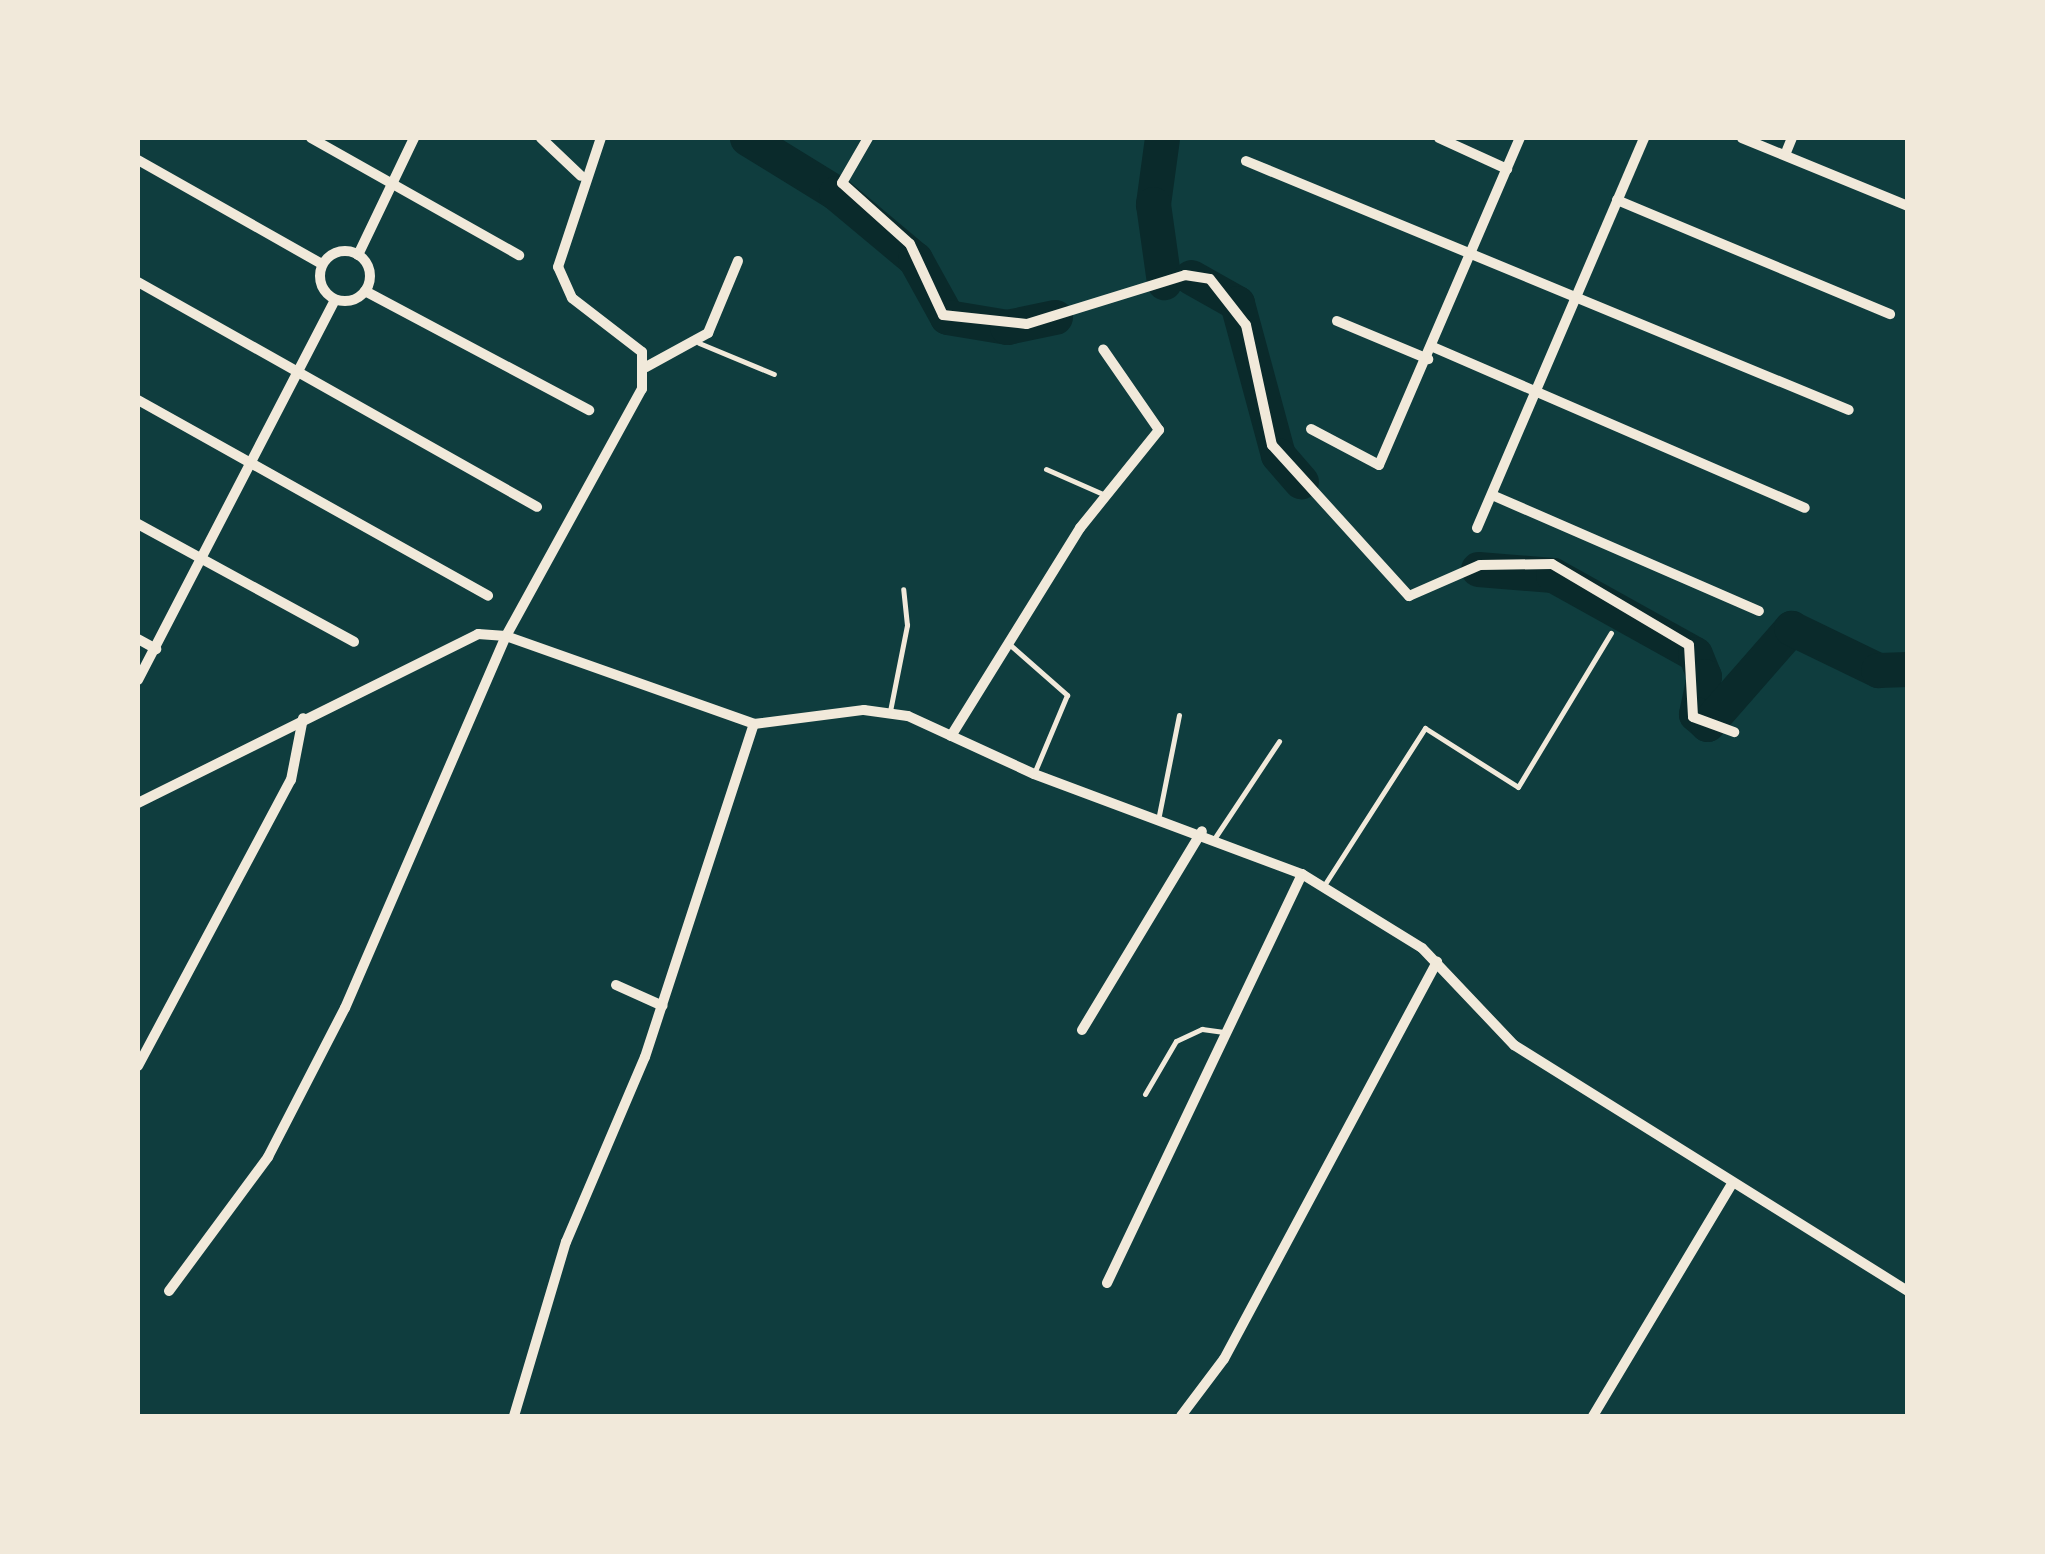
<!DOCTYPE html>
<style>
body{margin:0}
#map{position:relative;width:2045px;height:1554px;overflow:hidden;background:#0f3d3e;font-family:Roboto,sans-serif}
div>[style]{position:absolute}
[style*='--x']{left:calc(var(--x)*1px);top:calc(var(--y)*1px);width:calc(var(--w)*1px);rotate:calc(var(--a)*1deg)}
.river>*{height:35px;margin:-17.5px;padding:0 17.5px;transform-origin:17.5px;border-radius:17.5px;background:#0a2a2b}
.service>*{height:5px;margin:-2.5px;padding:0 2.5px;transform-origin:2.5px;border-radius:2.5px;background:#f1e9da}
.minor>*{height:10px;margin:-5px;padding:0 5px;transform-origin:5px;border-radius:5px;background:#f1e9da}
.minor>.ring{margin:-5px;padding:0;box-sizing:content-box;background:none;border:10px solid #f1e9da;border-radius:50%}
span{translate:-50% -50%;white-space:nowrap;text-align:center;line-height:1.15;-webkit-text-stroke:8px #f1e9da;paint-order:stroke}
.frame{position:absolute;inset:0;border:140px solid #f1e9da;pointer-events:none}
</style>
<div id="map">
<div class="river">
<div style="--x:747;--y:138;--w:105;--a:31.7"></div>
<div style="--x:836;--y:193;--w:103;--a:39.9"></div>
<div style="--x:915;--y:259;--w:66;--a:61.1"></div>
<div style="--x:947;--y:317;--w:61;--a:9.5"></div>
<div style="--x:1007;--y:327;--w:49;--a:-11.8"></div>
<div style="--x:1162;--y:138;--w:67;--a:97.8"></div>
<div style="--x:1153;--y:204;--w:79;--a:82"></div>
<div style="--x:1191;--y:277;--w:53;--a:29.5"></div>
<div style="--x:1237;--y:303;--w:157;--a:74.9"></div>
<div style="--x:1278;--y:455;--w:35;--a:49"></div>
<div style="--x:1478;--y:569;--w:75;--a:4.6"></div>
<div style="--x:1553;--y:575;--w:162;--a:29.1"></div>
<div style="--x:1695;--y:654;--w:24;--a:68"></div>
<div style="--x:1704;--y:676;--w:39;--a:102"></div>
<div style="--x:1696;--y:714;--w:15;--a:42"></div>
<div style="--x:1707;--y:724;--w:128;--a:-48.8"></div>
<div style="--x:1791;--y:628;--w:97;--a:25.8"></div>
<div style="--x:1878;--y:670;--w:30;--a:-2"></div>
</div>
<div class="service">
<div style="--x:699;--y:343;--w:81;--a:22.5"></div>
<div style="--x:1046;--y:469;--w:64;--a:23.8"></div>
<div style="--x:1008;--y:643;--w:79;--a:41.4"></div>
<div style="--x:1067;--y:695;--w:82;--a:112.8"></div>
<div style="--x:890;--y:711;--w:88;--a:-78.8"></div>
<div style="--x:907;--y:625;--w:36;--a:-96"></div>
<div style="--x:1159;--y:815;--w:102;--a:-78.7"></div>
<div style="--x:1216;--y:836;--w:114;--a:-56.4"></div>
<div style="--x:1323;--y:887;--w:189;--a:-57.3"></div>
<div style="--x:1425;--y:728;--w:110;--a:32.4"></div>
<div style="--x:1518;--y:787;--w:180;--a:-58.9"></div>
<div style="--x:1145;--y:1094;--w:61;--a:-59.7"></div>
<div style="--x:1176;--y:1041;--w:29;--a:-25"></div>
<div style="--x:1202;--y:1029;--w:22;--a:8"></div>
</div>
<div class="minor">
<div style="--x:311;--y:138;--w:239;--a:29.4"></div>
<div style="--x:541;--y:138;--w:55;--a:43.5"></div>
<div style="--x:868;--y:138;--w:52;--a:120"></div>
<div style="--x:842;--y:183;--w:91;--a:41.9"></div>
<div style="--x:910;--y:244;--w:78;--a:65.1"></div>
<div style="--x:943;--y:315;--w:84;--a:6.1"></div>
<div style="--x:1027;--y:324;--w:165;--a:-17.2"></div>
<div style="--x:1185;--y:275;--w:25;--a:9"></div>
<div style="--x:1210;--y:279;--w:58;--a:52"></div>
<div style="--x:1246;--y:325;--w:123;--a:77.8"></div>
<div style="--x:1272;--y:445;--w:204;--a:47.8"></div>
<div style="--x:1409;--y:596;--w:77;--a:-23.6"></div>
<div style="--x:1480;--y:565;--w:72;--a:-0.8"></div>
<div style="--x:1552;--y:564;--w:159;--a:30.6"></div>
<div style="--x:1689;--y:645;--w:72;--a:86.8"></div>
<div style="--x:1693;--y:717;--w:44;--a:20.1"></div>
<div style="--x:1439;--y:138;--w:75;--a:24.5"></div>
<div style="--x:1742;--y:138;--w:179;--a:22.3"></div>
<div style="--x:1785;--y:155;--w:18;--a:-68"></div>
<div style="--x:138;--y:160;--w:211;--a:29.5"></div>
<div style="--x:1246;--y:161;--w:652;--a:22.44"></div>
<div style="--x:1617;--y:200;--w:296;--a:22.7"></div>
<div class="ring" style="left:320px;top:251px;width:40px;height:40px"></div>
<div style="--x:358;--y:255;--w:130;--a:-64.4"></div>
<div style="--x:138;--y:282;--w:458;--a:29.4"></div>
<div style="--x:365;--y:291;--w:254;--a:28"></div>
<div style="--x:1337;--y:321;--w:99;--a:22.7"></div>
<div style="--x:1433;--y:347;--w:405;--a:23.4"></div>
<div style="--x:646;--y:367;--w:71;--a:-28.7"></div>
<div style="--x:708;--y:333;--w:78;--a:-67.4"></div>
<div style="--x:138;--y:400;--w:401;--a:29.2"></div>
<div style="--x:1311;--y:429;--w:77;--a:27.9"></div>
<div style="--x:1379;--y:465;--w:356;--a:-66.7"></div>
<div style="--x:1492;--y:495;--w:291;--a:23.5"></div>
<div style="--x:138;--y:524;--w:246;--a:28.6"></div>
<div style="--x:1477;--y:528;--w:424;--a:-66.8"></div>
<div style="--x:138;--y:639;--w:21;--a:29"></div>
<div style="--x:138;--y:680;--w:428;--a:-62.6"></div>
<div style="--x:951;--y:736;--w:245;--a:-58.2"></div>
<div style="--x:1080;--y:528;--w:126;--a:-51.1"></div>
<div style="--x:1159;--y:430;--w:98;--a:-124.7"></div>
<div style="--x:138;--y:803;--w:380;--a:-26.4"></div>
<div style="--x:478;--y:634;--w:28;--a:4"></div>
<div style="--x:506;--y:636;--w:263;--a:19.5"></div>
<div style="--x:754;--y:724;--w:111;--a:-7.3"></div>
<div style="--x:864;--y:710;--w:44;--a:7.8"></div>
<div style="--x:908;--y:716;--w:139;--a:24.7"></div>
<div style="--x:1034;--y:774;--w:286;--a:20.5"></div>
<div style="--x:1302;--y:874;--w:141;--a:31.7"></div>
<div style="--x:1422;--y:948;--w:134;--a:46.5"></div>
<div style="--x:1514;--y:1045;--w:464;--a:32"></div>
<div style="--x:616;--y:985;--w:51;--a:24.1"></div>
<div style="--x:1082;--y:1030;--w:232;--a:-58.9"></div>
<div style="--x:138;--y:1066;--w:324;--a:-61.9"></div>
<div style="--x:291;--y:780;--w:63;--a:-79"></div>
<div style="--x:1107;--y:1283;--w:453;--a:-64.5"></div>
<div style="--x:169;--y:1291;--w:167;--a:-53.5"></div>
<div style="--x:268;--y:1157;--w:168;--a:-62.7"></div>
<div style="--x:345;--y:1008;--w:405;--a:-66.6"></div>
<div style="--x:506;--y:636;--w:282;--a:-61.2"></div>
<div style="--x:642;--y:389;--w:37;--a:-90"></div>
<div style="--x:642;--y:352;--w:88;--a:-142.4"></div>
<div style="--x:572;--y:298;--w:34;--a:-114"></div>
<div style="--x:558;--y:267;--w:136;--a:-71.6"></div>
<div style="--x:514;--y:1416;--w:182;--a:-73.4"></div>
<div style="--x:566;--y:1242;--w:201;--a:-66.9"></div>
<div style="--x:645;--y:1057;--w:350;--a:-71.9"></div>
<div style="--x:1181;--y:1416;--w:71;--a:-53"></div>
<div style="--x:1224;--y:1359;--w:451;--a:-61.8"></div>
<div style="--x:1593;--y:1416;--w:269;--a:-59.1"></div>
</div>
<div class="frame"></div>
</div>
